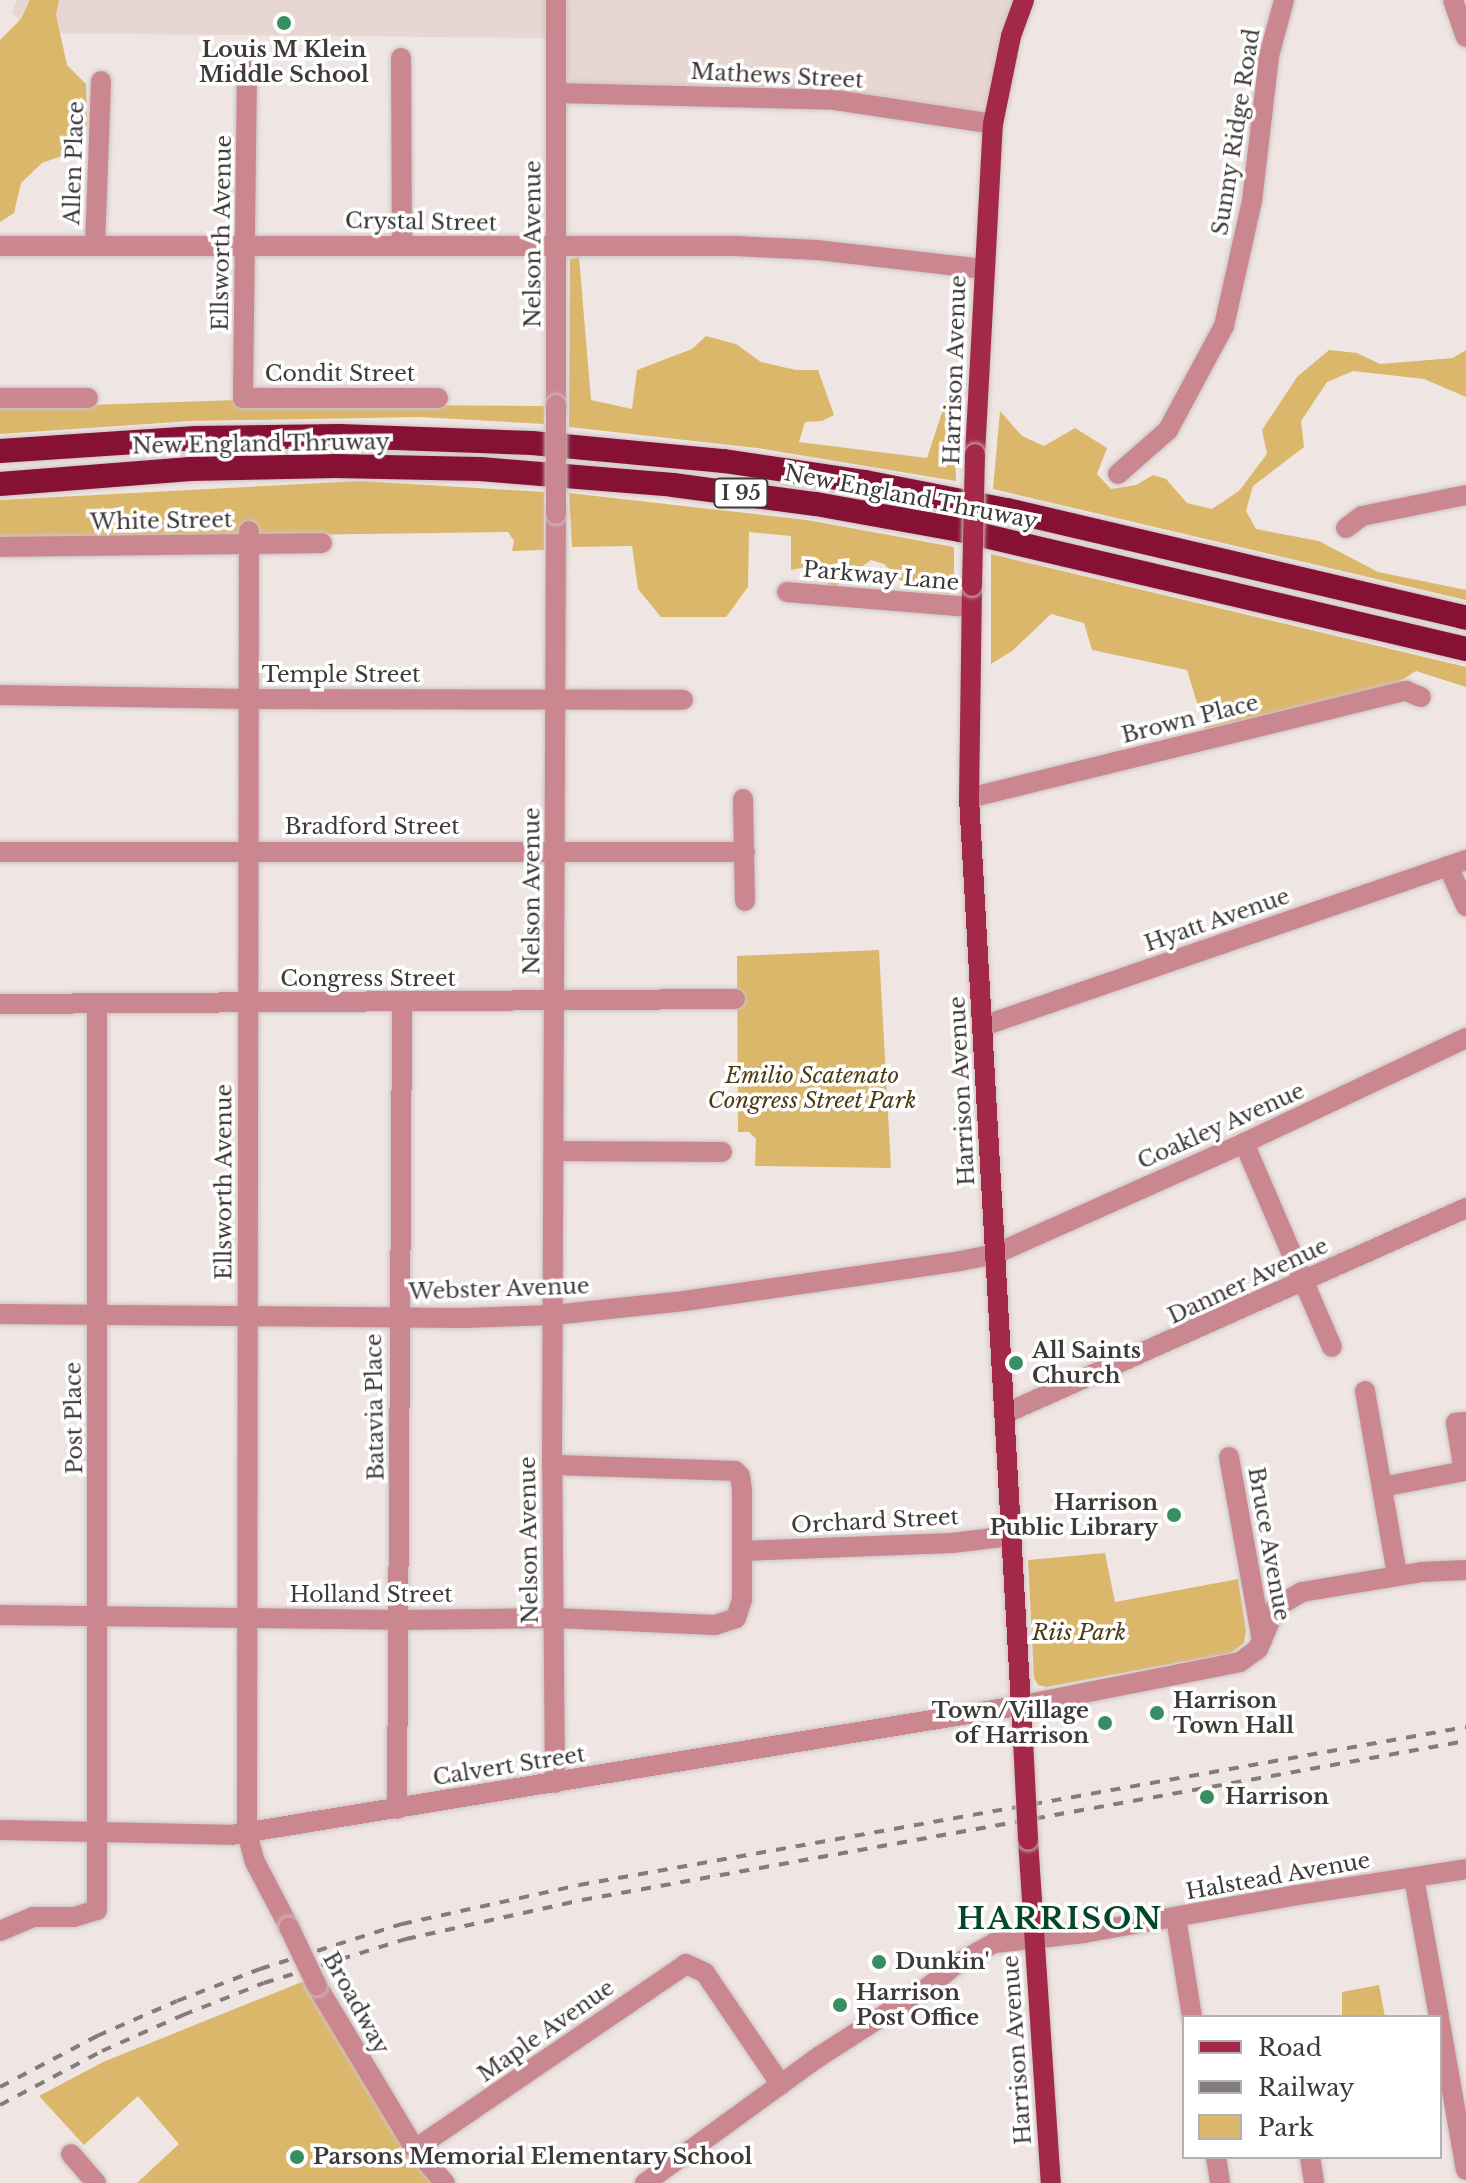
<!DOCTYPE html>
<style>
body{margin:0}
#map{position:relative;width:1466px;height:2183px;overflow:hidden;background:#efe6e4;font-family:"Libre Baskerville",serif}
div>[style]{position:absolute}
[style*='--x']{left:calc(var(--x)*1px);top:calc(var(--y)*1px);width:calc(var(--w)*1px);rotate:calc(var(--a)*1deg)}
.built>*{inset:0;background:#e7d6d2}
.green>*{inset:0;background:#dbb76c}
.roads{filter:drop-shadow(0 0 2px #ccc4c2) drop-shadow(0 0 2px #ccc4c2)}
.minor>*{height:20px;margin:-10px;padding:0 10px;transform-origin:10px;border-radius:10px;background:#cb8790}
.major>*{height:20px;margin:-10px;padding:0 10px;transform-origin:10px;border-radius:10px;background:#a42949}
.highway>*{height:24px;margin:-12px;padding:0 12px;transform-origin:12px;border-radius:12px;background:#861135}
.rail>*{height:4px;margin-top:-2px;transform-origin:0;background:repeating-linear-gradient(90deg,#827c7b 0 10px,transparent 0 20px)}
.bridges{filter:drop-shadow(0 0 2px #ccc4c2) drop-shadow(0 0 2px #ccc4c2)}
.minor-bridge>*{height:20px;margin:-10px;padding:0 10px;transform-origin:10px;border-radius:10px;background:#cb8790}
.major-bridge>*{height:20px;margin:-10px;padding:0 10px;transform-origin:10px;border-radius:10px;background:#a42949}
.dots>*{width:22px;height:22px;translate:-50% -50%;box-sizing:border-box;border:4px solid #fff;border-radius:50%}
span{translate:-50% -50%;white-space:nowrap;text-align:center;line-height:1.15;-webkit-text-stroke:7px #fff;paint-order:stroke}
.shield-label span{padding:2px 6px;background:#fff;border:2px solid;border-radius:6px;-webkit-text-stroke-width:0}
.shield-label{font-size:20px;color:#3e3a3a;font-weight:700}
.poi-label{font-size:22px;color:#3e3a3a;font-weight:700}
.left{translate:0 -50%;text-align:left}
.right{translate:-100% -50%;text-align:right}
.street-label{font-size:22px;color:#3e3a3a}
.park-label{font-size:22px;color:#4d3a10;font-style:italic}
.district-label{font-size:30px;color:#03472a;font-weight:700;letter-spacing:2px}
.legend{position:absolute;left:1182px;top:2015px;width:260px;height:144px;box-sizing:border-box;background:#fff;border:2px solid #b2b0b0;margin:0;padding:10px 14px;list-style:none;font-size:24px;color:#3e3a3a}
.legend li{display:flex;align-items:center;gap:16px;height:40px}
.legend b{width:40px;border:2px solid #b2b0b0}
</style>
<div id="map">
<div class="built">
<div style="clip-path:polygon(17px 0,546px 0,546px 38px,33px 33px,12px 13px)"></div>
<div style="clip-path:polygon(566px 0,1018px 0,990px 116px,815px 88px,565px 83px)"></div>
</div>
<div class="green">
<div style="clip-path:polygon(30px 0,59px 0,56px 15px,67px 65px,86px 84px,87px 125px,76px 151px,42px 163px,21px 183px,14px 213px,0 222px,0 40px,21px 19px)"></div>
<div style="clip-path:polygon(579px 257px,591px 400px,632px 409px,637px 370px,692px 349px,706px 336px,736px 344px,761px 362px,796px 370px,818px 370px,834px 415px,822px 421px,805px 422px,799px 442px,927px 458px,954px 376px,956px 481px,757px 448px,569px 427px,570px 259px)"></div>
<div style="clip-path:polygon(1329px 350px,1357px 353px,1380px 364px,1453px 358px,1466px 350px,1466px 397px,1424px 379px,1353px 371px,1327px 382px,1301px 421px,1304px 447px,1253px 486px,1246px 511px,1256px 529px,1319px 541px,1378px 572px,1466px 590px,1466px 600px,993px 489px,1000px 411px,1022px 436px,1044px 446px,1075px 428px,1107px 448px,1097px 474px,1111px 489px,1136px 485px,1153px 475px,1166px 479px,1187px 503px,1212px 509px,1239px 491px,1267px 454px,1262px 430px,1297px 377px)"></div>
<div style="clip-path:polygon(237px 400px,245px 404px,544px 406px,544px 424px,420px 417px,191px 421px,0 434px,0 408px)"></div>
<div style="clip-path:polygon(360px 481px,544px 492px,544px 550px,512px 551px,514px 541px,508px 532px,0 539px,0 500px)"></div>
<div style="clip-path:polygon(569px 493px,807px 520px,954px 547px,954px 591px,948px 594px,907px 587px,884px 564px,871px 560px,832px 589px,819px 572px,806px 567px,791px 570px,791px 536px,749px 532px,748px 587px,726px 617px,661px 617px,638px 589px,632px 546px,572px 547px)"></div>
<div style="clip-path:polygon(991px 554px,1466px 667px,1466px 687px,1416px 671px,1397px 683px,1205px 729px,1187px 670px,1092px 650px,1084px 623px,1051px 614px,1012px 651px,991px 664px)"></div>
<div style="clip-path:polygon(879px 950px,891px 1168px,755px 1166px,756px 1139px,749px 1132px,738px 1132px,737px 956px)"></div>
<div style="clip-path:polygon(1105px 1553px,1115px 1602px,1238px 1579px,1246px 1631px,1244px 1643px,1231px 1653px,1046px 1687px,1038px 1685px,1034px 1678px,1028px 1560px)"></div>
<div style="clip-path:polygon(309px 1979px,433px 2183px,137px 2183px,179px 2144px,138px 2096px,84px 2145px,39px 2096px,103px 2062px)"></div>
<div style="clip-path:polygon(1379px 1985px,1385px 2017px,1342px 2017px,1342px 1992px)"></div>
</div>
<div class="roads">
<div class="minor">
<div style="--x:1453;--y:0;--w:39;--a:71"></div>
<div style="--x:401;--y:58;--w:186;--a:89.7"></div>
<div style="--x:247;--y:68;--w:330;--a:90.7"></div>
<div style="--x:243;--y:398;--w:195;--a:0"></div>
<div style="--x:557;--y:93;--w:278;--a:1.4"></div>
<div style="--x:835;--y:100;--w:160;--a:8.6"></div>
<div style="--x:0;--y:246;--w:735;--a:0"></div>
<div style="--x:735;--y:246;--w:82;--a:2.8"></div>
<div style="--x:817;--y:250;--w:167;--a:6.5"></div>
<div style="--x:95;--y:246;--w:165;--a:-87.9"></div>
<div style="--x:0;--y:398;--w:88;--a:0"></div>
<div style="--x:556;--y:405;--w:405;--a:-90"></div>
<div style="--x:1118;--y:474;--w:67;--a:-41.3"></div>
<div style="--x:1168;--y:430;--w:118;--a:-61.7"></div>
<div style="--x:1224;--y:326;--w:128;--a:-77.4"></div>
<div style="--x:1252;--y:201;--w:146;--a:-83.3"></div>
<div style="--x:1269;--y:56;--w:58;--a:-75"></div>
<div style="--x:1346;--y:528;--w:20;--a:-37"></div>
<div style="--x:1362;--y:516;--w:106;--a:-11.4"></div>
<div style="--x:249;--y:531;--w:1302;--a:90.09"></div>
<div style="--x:247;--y:1833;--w:30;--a:75"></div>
<div style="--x:255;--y:1862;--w:73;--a:62.4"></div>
<div style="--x:0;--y:547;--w:322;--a:-0.7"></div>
<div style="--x:787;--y:592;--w:185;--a:4.7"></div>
<div style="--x:0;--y:695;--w:249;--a:0.9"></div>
<div style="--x:249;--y:699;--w:434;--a:0.1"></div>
<div style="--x:969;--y:798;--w:450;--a:-13.8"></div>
<div style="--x:1406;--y:691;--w:16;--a:22"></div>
<div style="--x:743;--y:799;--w:102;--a:88.9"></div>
<div style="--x:0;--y:852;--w:745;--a:0"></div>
<div style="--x:1448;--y:866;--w:44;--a:65.8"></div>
<div style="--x:0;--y:1004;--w:735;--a:-0.39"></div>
<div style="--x:983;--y:1026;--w:511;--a:-18.97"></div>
<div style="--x:1244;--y:1143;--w:222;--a:66.7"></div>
<div style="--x:554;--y:1151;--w:168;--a:0.3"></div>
<div style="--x:0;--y:1314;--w:464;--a:0.5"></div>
<div style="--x:464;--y:1318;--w:89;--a:-1.9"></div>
<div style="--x:553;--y:1315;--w:132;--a:-6.1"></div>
<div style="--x:684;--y:1301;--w:279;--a:-8.2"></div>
<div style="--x:960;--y:1261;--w:36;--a:-11"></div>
<div style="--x:995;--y:1254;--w:273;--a:-24"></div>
<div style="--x:1244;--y:1143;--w:246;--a:-25.3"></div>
<div style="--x:1365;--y:1391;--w:187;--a:80.1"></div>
<div style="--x:1004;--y:1414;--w:506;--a:-24.03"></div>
<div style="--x:1229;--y:1457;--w:186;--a:79.8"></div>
<div style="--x:1382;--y:1487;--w:84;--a:-11"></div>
<div style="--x:1464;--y:1471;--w:49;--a:-99.5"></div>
<div style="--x:1456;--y:1423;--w:10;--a:-6"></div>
<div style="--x:742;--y:1551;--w:210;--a:-2.2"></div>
<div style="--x:952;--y:1543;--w:58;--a:-6.9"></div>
<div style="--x:0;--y:1615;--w:399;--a:0.7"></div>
<div style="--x:399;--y:1620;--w:156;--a:-0.7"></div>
<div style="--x:555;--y:1618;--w:160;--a:2.5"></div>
<div style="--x:715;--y:1625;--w:22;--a:-18"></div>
<div style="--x:736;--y:1618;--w:19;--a:-72"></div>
<div style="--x:742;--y:1600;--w:110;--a:-90"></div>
<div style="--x:742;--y:1490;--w:14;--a:-98"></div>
<div style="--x:740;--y:1476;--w:7;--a:-135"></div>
<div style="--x:735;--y:1471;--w:183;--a:-178.1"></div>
<div style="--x:555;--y:1783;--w:318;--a:-90.5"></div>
<div style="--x:552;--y:1465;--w:951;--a:-89.76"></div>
<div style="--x:397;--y:1809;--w:806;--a:-89.64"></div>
<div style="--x:0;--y:1830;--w:231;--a:1.2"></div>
<div style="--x:231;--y:1835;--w:803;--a:-9.32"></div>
<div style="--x:1023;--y:1705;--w:221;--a:-11.2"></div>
<div style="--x:1240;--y:1662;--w:22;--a:-36"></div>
<div style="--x:1258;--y:1649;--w:46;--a:-66.8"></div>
<div style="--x:1276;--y:1607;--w:30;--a:-30"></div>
<div style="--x:1302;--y:1592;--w:121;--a:-9.5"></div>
<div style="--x:1421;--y:1572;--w:45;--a:-2.5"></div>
<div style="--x:1414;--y:1878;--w:141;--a:79.8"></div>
<div style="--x:1176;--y:1918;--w:100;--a:80.8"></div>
<div style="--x:0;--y:1931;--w:36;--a:-23"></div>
<div style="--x:33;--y:1917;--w:41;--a:0"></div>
<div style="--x:74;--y:1917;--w:24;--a:-17"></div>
<div style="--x:97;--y:1910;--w:906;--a:-90"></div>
<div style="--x:317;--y:1986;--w:190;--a:59"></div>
<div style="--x:415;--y:2149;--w:45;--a:48.6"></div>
<div style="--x:1440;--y:2023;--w:149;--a:80"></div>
<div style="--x:415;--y:2149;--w:328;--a:-34.3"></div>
<div style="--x:686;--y:1964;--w:21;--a:25"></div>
<div style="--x:705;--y:1973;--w:135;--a:55.8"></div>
<div style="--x:71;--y:2154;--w:38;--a:49"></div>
<div style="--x:1216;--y:2157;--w:26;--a:81"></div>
<div style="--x:1310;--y:2157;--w:26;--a:81"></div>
<div style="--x:645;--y:2183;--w:216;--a:-36"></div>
<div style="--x:820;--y:2056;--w:132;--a:-32.6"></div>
<div style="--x:931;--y:1985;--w:31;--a:-40"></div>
<div style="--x:955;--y:1965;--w:45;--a:-29.4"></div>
<div style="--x:994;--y:1943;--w:91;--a:-6.3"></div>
<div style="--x:1084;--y:1933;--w:216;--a:-10.1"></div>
<div style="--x:1297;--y:1895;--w:171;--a:-8.7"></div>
</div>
<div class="major">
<div style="--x:975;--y:454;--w:330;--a:-86.9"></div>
<div style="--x:993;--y:124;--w:90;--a:-78.4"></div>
<div style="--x:1011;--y:36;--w:38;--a:-70"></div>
<div style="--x:972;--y:586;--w:212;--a:90.8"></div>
<div style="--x:969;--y:798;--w:944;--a:86.72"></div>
<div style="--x:1028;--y:1840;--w:344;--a:86.2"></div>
</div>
<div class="highway">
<div style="--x:0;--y:451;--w:196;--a:-3.8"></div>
<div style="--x:196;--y:438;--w:144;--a:-0.8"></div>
<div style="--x:340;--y:436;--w:192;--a:2.1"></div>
<div style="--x:532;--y:443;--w:193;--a:5.4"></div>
<div style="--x:724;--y:461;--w:143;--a:8.5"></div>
<div style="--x:865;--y:482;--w:145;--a:11.2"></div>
<div style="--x:1007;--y:510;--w:472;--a:13.2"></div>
<div style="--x:0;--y:484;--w:191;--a:-4.5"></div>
<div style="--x:190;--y:469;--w:145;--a:-1.2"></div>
<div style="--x:335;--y:466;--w:145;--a:1.2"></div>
<div style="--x:480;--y:469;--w:194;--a:4.7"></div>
<div style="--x:673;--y:485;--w:144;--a:7.6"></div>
<div style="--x:816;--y:504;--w:146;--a:10.2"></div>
<div style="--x:960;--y:530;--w:520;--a:13.23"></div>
</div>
</div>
<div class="rail">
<div style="--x:0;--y:2087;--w:110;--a:-27.7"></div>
<div style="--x:97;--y:2036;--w:87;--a:-23.6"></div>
<div style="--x:177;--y:2001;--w:89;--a:-21.1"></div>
<div style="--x:260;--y:1969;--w:149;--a:-17.6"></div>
<div style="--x:402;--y:1924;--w:181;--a:-12.4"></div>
<div style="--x:579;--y:1885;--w:901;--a:-10.1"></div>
<div style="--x:0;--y:2105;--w:115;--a:-27.9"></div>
<div style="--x:102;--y:2051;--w:89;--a:-24"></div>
<div style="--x:183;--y:2015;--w:87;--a:-21.6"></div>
<div style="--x:264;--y:1983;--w:149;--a:-17.2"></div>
<div style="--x:406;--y:1939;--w:180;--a:-12.5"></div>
<div style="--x:582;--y:1900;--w:898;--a:-10.2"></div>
</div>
<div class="bridges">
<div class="minor-bridge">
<div style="--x:556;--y:405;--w:109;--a:90"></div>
<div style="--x:289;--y:1927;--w:65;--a:64.6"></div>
</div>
<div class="major-bridge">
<div style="--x:972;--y:586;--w:132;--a:-88.7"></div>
<div style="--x:1023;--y:1740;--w:100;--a:87.1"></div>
</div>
</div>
<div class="dots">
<div style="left:284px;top:23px;background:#378e62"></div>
<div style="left:1016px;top:1363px;background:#378e62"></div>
<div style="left:1174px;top:1515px;background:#378e62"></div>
<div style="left:1157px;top:1713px;background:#378e62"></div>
<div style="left:1105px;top:1723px;background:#378e62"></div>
<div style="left:1207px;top:1797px;background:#378e62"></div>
<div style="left:879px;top:1962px;background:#378e62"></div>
<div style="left:840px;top:2005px;background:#378e62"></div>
<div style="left:297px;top:2157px;background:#378e62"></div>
</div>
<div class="shield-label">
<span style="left:741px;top:493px">I 95</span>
</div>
<div class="poi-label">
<span style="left:284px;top:62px">Louis M Klein<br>Middle School</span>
<span class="left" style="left:1032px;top:1363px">All Saints<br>Church</span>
<span class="right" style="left:1158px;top:1515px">Harrison<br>Public Library</span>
<span class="left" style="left:1173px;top:1713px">Harrison<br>Town Hall</span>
<span class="right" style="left:1089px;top:1723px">Town/Village<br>of Harrison</span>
<span class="left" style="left:1225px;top:1797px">Harrison</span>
<span class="left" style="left:895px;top:1962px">Dunkin'</span>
<span class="left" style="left:856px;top:2005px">Harrison<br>Post Office</span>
<span class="left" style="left:313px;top:2157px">Parsons Memorial Elementary School</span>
</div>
<div class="street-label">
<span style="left:777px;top:76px;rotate:3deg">Mathews Street</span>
<span style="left:1236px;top:132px;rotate:-81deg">Sunny Ridge Road</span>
<span style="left:74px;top:163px;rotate:-88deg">Allen Place</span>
<span style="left:421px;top:222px;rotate:1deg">Crystal Street</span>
<span style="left:222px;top:233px;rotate:-89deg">Ellsworth Avenue</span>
<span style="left:533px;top:244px;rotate:-90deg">Nelson Avenue</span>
<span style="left:955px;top:370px;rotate:-88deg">Harrison Avenue</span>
<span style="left:340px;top:374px">Condit Street</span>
<span style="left:261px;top:444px;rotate:-1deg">New England Thruway</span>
<span style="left:911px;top:497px;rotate:11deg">New England Thruway</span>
<span style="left:161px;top:521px;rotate:-1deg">White Street</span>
<span style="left:881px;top:576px;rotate:5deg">Parkway Lane</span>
<span style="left:341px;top:675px">Temple Street</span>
<span style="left:1190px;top:719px;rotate:-14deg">Brown Place</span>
<span style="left:372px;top:827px">Bradford Street</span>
<span style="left:532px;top:891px;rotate:-90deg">Nelson Avenue</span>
<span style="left:1217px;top:920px;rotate:-19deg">Hyatt Avenue</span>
<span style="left:368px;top:979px">Congress Street</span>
<span style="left:962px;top:1091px;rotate:-93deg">Harrison Avenue</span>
<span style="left:1221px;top:1126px;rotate:-24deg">Coakley Avenue</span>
<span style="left:224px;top:1182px;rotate:-90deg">Ellsworth Avenue</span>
<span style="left:1248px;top:1281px;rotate:-25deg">Danner Avenue</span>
<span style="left:499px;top:1289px;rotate:-2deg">Webster Avenue</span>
<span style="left:375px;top:1407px;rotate:-91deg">Batavia Place</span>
<span style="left:74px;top:1418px;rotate:-91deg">Post Place</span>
<span style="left:875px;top:1521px;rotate:-3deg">Orchard Street</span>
<span style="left:529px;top:1540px;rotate:-91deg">Nelson Avenue</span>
<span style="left:1269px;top:1544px;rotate:80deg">Bruce Avenue</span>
<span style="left:371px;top:1595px">Holland Street</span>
<span style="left:509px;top:1766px;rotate:-9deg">Calvert Street</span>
<span style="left:1278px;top:1876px;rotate:-10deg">Halstead Avenue</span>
<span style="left:356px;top:2003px;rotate:61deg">Broadway</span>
<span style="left:546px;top:2031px;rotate:-35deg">Maple Avenue</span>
<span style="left:1017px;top:2050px;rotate:-94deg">Harrison Avenue</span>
</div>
<div class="park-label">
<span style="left:812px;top:1088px">Emilio Scatenato<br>Congress Street Park</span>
<span style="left:1079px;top:1633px">Riis Park</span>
</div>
<div class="district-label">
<span style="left:1060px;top:1919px">HARRISON</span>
</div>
<ul class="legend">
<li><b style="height:10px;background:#a42949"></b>Road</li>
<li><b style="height:10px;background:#827c7b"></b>Railway</li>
<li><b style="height:22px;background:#dbb76c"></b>Park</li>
</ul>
</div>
